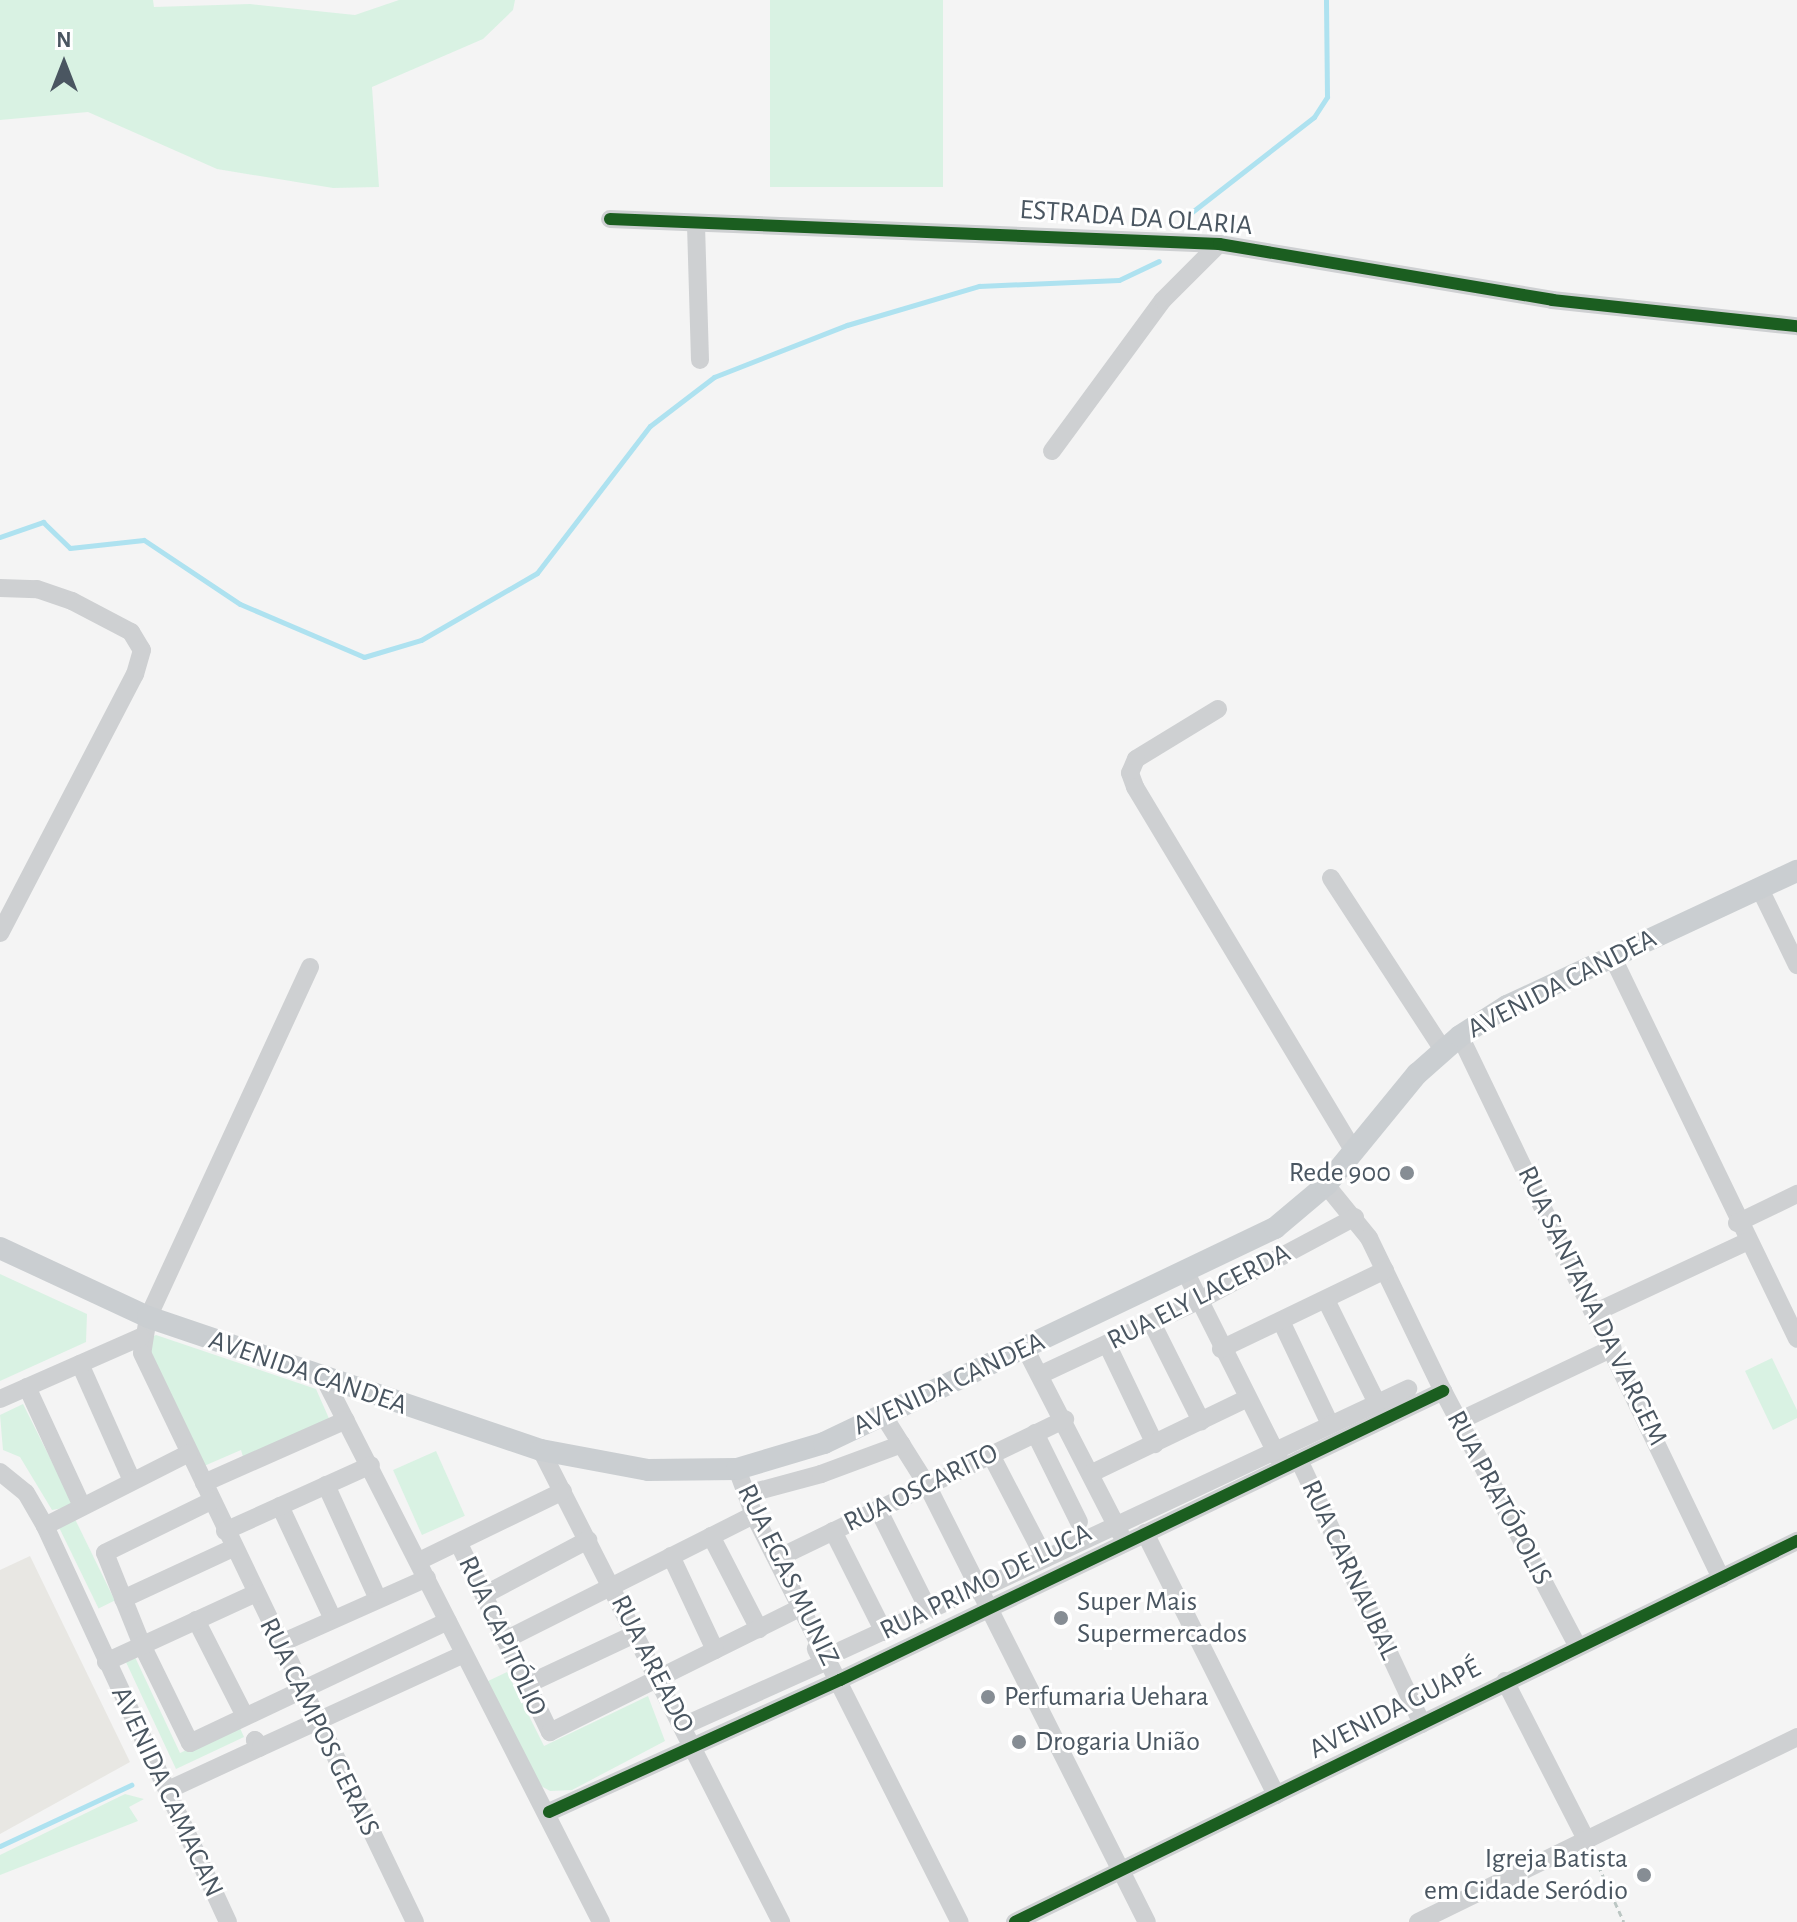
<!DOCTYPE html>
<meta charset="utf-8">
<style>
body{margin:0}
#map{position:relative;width:1797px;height:1922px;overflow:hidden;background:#f4f4f4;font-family:"Alegreya Sans",sans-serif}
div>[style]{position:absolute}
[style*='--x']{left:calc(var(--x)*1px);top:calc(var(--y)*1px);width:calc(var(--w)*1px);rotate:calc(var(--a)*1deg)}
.commercial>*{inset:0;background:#e8e7e3}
.green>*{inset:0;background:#d9f2e3;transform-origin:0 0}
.stream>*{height:5px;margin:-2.5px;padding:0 2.5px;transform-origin:2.5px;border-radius:2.5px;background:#aee2f0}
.path>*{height:3px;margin-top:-1.5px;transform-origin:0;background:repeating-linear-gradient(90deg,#bcc7c4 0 6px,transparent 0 10px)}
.minor>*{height:18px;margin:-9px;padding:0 9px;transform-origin:9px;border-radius:9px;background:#ced0d2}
.major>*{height:22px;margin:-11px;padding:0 11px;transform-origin:11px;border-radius:11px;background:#caced1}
.cycleway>*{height:12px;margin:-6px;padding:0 6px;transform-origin:6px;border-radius:6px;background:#1b5e20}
.dots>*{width:22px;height:22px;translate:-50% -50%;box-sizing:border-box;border:4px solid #fff;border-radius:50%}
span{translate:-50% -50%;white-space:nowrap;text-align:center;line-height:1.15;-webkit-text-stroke:6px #fff;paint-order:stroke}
.street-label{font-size:28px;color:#4a5661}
.poi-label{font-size:28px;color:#4a5661}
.right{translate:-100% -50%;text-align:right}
.left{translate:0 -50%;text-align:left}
.north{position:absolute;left:24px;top:24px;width:80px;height:80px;-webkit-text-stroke:6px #fff;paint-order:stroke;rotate:0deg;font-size:22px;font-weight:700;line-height:32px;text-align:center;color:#4a5661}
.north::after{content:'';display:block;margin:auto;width:28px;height:36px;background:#4a5661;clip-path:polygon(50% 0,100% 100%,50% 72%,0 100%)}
</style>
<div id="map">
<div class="commercial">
<div style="clip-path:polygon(30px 1556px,130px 1762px,0 1834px,0 1570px)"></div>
</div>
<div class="green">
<div style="clip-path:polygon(0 0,153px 0,154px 7px,250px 4px,355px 15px,399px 0,515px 0,513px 10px,483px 39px,372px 87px,379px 187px,333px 188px,217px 169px,88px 112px,0 120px)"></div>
<div style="left:770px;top:0;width:173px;height:187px"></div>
<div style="clip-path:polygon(0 1274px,87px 1314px,86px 1342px,0 1381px)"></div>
<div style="clip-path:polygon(156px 1335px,316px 1389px,331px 1423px,244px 1460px,241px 1450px,204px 1466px,142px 1342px)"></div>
<div style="clip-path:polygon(1772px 1358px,1797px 1410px,1797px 1418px,1773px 1430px,1745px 1371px)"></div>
<div style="clip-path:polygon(23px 1404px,74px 1506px,52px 1510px,20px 1457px,3px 1450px,0 1415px)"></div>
<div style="left:436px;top:1451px;width:71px;height:47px;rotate:66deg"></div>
<div style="left:74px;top:1517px;width:93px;height:18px;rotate:64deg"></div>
<div style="clip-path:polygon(134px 1655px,180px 1753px,239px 1726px,244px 1737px,176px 1769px,125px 1660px)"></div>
<div style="clip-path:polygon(507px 1672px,544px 1746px,648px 1696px,665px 1741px,572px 1790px,550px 1791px,541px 1786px,486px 1682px)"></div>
<div style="clip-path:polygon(125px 1794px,144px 1799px,129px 1807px,138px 1821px,0 1875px,0 1855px)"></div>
</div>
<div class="stream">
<div style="--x:1183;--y:219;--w:166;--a:-37.9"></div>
<div style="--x:1314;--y:117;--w:24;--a:-57"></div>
<div style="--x:1327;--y:97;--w:97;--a:-90.6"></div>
<div style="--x:0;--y:537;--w:46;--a:-19.2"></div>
<div style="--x:43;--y:522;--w:37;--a:44"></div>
<div style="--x:70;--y:548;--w:74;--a:-6.2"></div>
<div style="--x:144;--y:540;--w:115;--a:33.7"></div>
<div style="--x:240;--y:604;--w:135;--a:23.1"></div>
<div style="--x:364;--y:657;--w:59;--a:-16.6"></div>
<div style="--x:421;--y:640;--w:134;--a:-30"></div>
<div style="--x:537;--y:573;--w:185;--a:-52.5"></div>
<div style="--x:650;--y:426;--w:81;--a:-37.4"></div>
<div style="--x:714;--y:377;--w:143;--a:-21.4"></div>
<div style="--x:847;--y:325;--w:138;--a:-16.5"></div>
<div style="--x:979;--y:286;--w:140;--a:-2.5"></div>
<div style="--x:1119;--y:280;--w:44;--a:-25.4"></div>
<div style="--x:0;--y:1846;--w:145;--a:-25"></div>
</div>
<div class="path">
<div style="--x:1594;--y:1856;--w:72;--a:65.6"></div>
</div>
<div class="minor">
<div style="--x:610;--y:219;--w:610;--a:2.35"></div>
<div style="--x:1219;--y:244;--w:338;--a:9.5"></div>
<div style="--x:1552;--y:300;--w:246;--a:6.1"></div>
<div style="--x:696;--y:225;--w:135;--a:88.3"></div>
<div style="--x:1052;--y:451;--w:187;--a:-53.7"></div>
<div style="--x:1163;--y:300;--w:79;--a:-45"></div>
<div style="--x:0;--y:588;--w:37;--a:2"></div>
<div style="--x:37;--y:589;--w:37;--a:19"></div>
<div style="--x:72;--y:601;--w:67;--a:27.7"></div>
<div style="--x:131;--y:632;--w:21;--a:59"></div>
<div style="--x:142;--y:650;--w:25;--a:106"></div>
<div style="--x:135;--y:674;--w:292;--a:117.5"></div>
<div style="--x:1218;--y:709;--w:96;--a:148.6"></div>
<div style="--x:1136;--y:759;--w:15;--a:113"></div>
<div style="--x:1130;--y:773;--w:15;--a:70"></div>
<div style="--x:1135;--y:787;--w:423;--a:59"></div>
<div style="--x:1331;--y:878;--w:203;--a:56.9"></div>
<div style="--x:1759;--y:887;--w:87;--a:64"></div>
<div style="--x:1612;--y:956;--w:425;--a:64.2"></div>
<div style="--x:310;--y:967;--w:386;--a:114.8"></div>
<div style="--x:148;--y:1317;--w:36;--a:99"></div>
<div style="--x:142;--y:1353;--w:631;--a:64.37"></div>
<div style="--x:1460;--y:1036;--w:602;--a:64.29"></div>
<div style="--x:1326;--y:1185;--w:68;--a:50.9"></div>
<div style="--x:1369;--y:1238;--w:170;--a:64.2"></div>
<div style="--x:1443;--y:1391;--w:289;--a:62.2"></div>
<div style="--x:1737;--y:1223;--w:67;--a:-25.8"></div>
<div style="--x:1185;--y:1271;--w:212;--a:63.4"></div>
<div style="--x:1326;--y:1300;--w:115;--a:63.7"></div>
<div style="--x:1596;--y:1312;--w:166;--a:-25"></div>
<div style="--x:1281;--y:1321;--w:114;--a:64.6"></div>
<div style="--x:1152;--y:1323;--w:110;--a:63.4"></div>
<div style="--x:1107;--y:1344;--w:111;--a:64.4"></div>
<div style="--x:1025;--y:1348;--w:208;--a:62.8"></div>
<div style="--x:1221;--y:1349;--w:182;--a:-25.7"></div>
<div style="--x:80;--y:1364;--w:128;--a:66"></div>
<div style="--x:1042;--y:1374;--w:172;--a:-25.1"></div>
<div style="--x:1198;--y:1301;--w:178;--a:-28.1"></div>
<div style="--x:325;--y:1380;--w:608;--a:63.01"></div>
<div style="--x:27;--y:1387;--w:131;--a:65.2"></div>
<div style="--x:0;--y:1399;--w:154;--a:-23.7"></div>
<div style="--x:883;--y:1415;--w:83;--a:57.8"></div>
<div style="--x:927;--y:1485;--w:489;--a:63.3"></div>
<div style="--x:1459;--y:1421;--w:170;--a:-25.4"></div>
<div style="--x:1035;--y:1433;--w:99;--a:63.7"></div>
<div style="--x:541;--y:1450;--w:530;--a:63.05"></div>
<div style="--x:991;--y:1455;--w:115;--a:62.5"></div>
<div style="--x:1299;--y:1460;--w:291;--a:65"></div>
<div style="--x:737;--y:1469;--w:49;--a:69.7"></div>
<div style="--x:754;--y:1515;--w:456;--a:63.2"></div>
<div style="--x:0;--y:1472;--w:33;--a:39"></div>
<div style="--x:26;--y:1493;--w:38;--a:60"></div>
<div style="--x:45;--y:1526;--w:436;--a:65.2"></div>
<div style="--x:1092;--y:1473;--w:171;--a:-25.7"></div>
<div style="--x:204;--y:1483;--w:155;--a:-23.9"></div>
<div style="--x:326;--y:1485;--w:125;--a:65.5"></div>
<div style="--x:747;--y:1494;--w:77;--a:-15.1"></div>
<div style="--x:821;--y:1474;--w:86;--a:-20.3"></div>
<div style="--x:211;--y:1501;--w:118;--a:153.9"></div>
<div style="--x:105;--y:1553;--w:99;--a:68.1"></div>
<div style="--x:142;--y:1645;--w:109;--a:63.9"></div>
<div style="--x:190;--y:1743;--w:285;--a:-25.3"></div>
<div style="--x:280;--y:1506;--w:125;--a:64.9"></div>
<div style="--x:878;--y:1509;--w:114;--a:63.4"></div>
<div style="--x:45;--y:1526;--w:161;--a:-26.9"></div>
<div style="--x:225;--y:1531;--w:160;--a:-24.3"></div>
<div style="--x:833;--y:1531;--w:113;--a:63.2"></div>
<div style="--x:1145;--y:1533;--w:293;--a:63.4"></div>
<div style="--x:711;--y:1536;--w:105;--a:62.7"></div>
<div style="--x:459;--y:1544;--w:209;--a:64.2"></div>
<div style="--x:550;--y:1732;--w:281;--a:-26.4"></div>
<div style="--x:671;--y:1556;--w:104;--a:64.9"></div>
<div style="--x:778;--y:1558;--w:319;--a:-25.8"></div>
<div style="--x:419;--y:1561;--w:160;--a:-25.9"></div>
<div style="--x:989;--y:1585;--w:463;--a:-25.1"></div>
<div style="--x:484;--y:1595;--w:118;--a:-27.9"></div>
<div style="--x:123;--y:1599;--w:121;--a:-24.9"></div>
<div style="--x:196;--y:1620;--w:108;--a:63"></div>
<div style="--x:505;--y:1640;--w:279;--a:-26.7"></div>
<div style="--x:279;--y:1644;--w:162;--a:-24"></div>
<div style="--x:842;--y:1650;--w:149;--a:-24.7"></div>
<div style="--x:106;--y:1662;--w:163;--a:-24.7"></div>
<div style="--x:1505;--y:1681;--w:180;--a:62.9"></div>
<div style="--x:526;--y:1685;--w:120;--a:-25.1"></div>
<div style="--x:683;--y:1726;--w:154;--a:-24.2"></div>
<div style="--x:823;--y:1663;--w:16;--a:-117"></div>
<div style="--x:168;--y:1790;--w:100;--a:-24.8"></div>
<div style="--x:259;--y:1748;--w:9;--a:-117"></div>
<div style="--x:255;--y:1740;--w:9;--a:49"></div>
<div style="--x:261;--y:1747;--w:223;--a:-24.6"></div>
<div style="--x:549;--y:1812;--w:320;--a:-24.4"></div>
<div style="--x:840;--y:1680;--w:669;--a:-25.61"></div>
<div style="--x:1015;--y:1922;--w:870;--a:-25.98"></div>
<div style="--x:1418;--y:1922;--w:422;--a:-26"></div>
</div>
<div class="major">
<div style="--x:0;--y:1248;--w:163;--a:25"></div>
<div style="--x:148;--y:1317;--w:415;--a:18.7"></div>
<div style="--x:541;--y:1450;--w:109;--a:10.6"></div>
<div style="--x:648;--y:1470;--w:89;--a:-0.6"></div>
<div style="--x:737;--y:1469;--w:91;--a:-16.6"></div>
<div style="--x:824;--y:1443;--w:500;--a:-25.5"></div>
<div style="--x:1275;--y:1228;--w:67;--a:-40.1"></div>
<div style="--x:1326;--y:1185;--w:144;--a:-50.7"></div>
<div style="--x:1417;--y:1074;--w:57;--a:-41.5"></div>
<div style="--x:1460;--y:1036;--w:56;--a:-32.6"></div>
<div style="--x:1507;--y:1006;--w:320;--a:-25"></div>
</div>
<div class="cycleway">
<div style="--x:610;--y:219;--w:610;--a:2.35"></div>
<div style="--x:1219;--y:244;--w:338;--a:9.5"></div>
<div style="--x:1552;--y:300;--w:246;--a:6.1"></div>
<div style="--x:549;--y:1812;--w:320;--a:-24.4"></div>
<div style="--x:840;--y:1680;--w:669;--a:-25.61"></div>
<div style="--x:1015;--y:1922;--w:870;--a:-25.98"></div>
</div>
<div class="dots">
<div style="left:1407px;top:1173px;background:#868d94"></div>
<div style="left:1061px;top:1618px;background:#868d94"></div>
<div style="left:988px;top:1697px;background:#868d94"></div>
<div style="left:1019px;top:1742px;background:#868d94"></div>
<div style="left:1644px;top:1875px;background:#868d94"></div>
</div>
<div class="street-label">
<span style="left:1136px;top:218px;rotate:4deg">ESTRADA DA OLARIA</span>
<span style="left:1562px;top:984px;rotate:-27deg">AVENIDA CANDEA</span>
<span style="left:1199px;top:1297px;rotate:-27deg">RUA ELY LACERDA</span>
<span style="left:1592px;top:1306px;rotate:64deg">RUA SANTANA DA VARGEM</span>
<span style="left:308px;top:1373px;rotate:19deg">AVENIDA CANDEA</span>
<span style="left:949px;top:1384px;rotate:-25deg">AVENIDA CANDEA</span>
<span style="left:921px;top:1488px;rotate:-26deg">RUA OSCARITO</span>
<span style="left:1499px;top:1498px;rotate:62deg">RUA PRATÓPOLIS</span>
<span style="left:1350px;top:1570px;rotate:65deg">RUA CARNAUBAL</span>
<span style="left:788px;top:1575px;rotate:64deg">RUA EGAS MUNIZ</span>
<span style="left:986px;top:1582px;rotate:-26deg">RUA PRIMO DE LUCA</span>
<span style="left:502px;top:1636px;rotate:65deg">RUA CAPITÓLIO</span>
<span style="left:652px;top:1664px;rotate:63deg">RUA AREADO</span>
<span style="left:1395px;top:1709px;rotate:-27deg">AVENIDA GUAPÉ</span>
<span style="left:319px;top:1727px;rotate:64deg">RUA CAMPOS GERAIS</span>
<span style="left:167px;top:1792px;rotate:65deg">AVENIDA CAMACAN</span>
</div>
<div class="poi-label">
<span class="right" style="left:1391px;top:1173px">Rede 900</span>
<span class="left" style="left:1077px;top:1618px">Super Mais<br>Supermercados</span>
<span class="left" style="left:1004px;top:1697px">Perfumaria Uehara</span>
<span class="left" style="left:1035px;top:1742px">Drogaria União</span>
<span class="right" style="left:1628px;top:1875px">Igreja Batista<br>em Cidade Seródio</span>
</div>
<div class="north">N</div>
</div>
